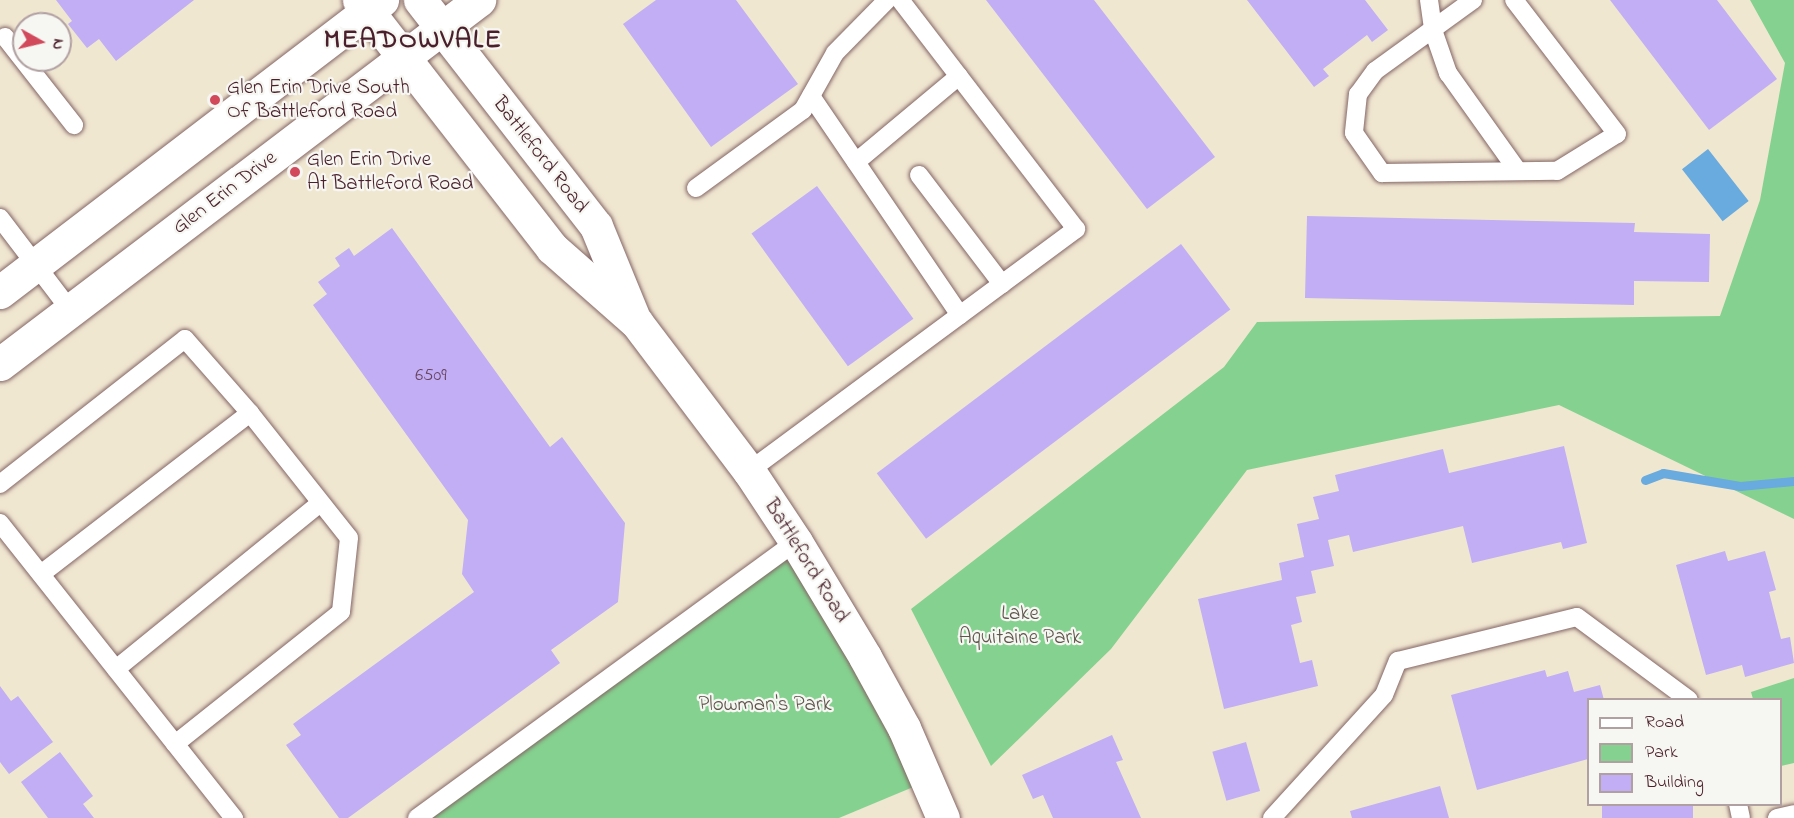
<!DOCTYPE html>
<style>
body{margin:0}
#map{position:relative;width:1794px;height:818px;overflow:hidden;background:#f0e7d1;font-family:"Indie Flower",sans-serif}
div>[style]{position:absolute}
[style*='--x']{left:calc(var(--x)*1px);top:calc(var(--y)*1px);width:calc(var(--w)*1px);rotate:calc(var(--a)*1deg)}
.green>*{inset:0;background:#85d290}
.water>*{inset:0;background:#69abde;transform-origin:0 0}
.stream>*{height:9px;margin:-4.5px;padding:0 4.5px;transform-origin:4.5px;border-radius:4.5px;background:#69abde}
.building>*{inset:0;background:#c1aef5;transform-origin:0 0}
.roads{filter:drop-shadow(0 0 2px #846565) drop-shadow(0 0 2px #846565)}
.service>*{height:18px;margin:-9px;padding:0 9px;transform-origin:9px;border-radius:9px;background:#fff}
.tertiary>*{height:33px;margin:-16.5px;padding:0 16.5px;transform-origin:16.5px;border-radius:16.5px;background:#fff}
.dots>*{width:16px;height:16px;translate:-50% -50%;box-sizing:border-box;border:3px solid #f6f6f2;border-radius:50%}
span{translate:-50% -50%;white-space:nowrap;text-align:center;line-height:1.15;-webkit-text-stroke:4.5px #f6f6f2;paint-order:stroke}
.number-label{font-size:18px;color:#68435e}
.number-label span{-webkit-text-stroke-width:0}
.poi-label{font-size:21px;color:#4a1f2b}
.left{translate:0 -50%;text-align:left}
.street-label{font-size:21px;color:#4a1f2b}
.park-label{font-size:21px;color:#5c5549}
.district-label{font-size:27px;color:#4a1f2b;font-weight:700;letter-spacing:1.5px}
.legend{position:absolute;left:1587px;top:698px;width:195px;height:108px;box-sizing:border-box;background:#f6f6f2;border:2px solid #b1a0a2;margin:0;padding:8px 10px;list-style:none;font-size:18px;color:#4a1f2b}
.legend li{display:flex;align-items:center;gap:12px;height:30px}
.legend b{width:30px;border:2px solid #b1a0a2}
.north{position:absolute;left:12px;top:12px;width:60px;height:60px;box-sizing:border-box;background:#f6f6f2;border:2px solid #b1a0a2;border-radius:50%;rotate:98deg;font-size:16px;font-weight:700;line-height:24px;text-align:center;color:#4a1f2b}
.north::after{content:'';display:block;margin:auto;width:21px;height:27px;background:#d1495b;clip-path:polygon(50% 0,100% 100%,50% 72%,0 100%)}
</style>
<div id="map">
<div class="green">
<div style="clip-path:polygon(1750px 0,1794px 0,1794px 519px,1559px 405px,1247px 470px,1111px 649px,991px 766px,911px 609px,1224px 367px,1257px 322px,1720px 316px,1760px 200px,1785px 63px)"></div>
<div style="clip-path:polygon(796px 542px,930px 780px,839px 818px,416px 818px)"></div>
<div style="clip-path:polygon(1794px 678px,1794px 763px,1781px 766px,1780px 700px,1753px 699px,1751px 692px)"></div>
</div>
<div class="water">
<div style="left:1708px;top:149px;width:66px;height:33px;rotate:52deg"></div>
</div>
<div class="stream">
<div style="--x:1645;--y:480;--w:19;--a:-21"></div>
<div style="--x:1663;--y:473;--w:78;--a:9.6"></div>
<div style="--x:1740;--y:486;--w:54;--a:-5.3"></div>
</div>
<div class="building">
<div style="clip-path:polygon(56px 0,194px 0,116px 61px,99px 39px,87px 48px,68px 24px,72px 21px)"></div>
<div style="clip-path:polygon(656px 0,736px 0,798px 84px,711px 147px,623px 24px)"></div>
<div style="clip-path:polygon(986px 0,1094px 0,1215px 157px,1147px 209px)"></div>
<div style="clip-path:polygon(1247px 0,1365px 0,1388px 30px,1372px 42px,1367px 35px,1323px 69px,1329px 76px,1314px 87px)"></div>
<div style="clip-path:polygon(1610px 0,1717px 0,1777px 79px,1709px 130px)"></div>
<div style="left:817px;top:186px;width:164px;height:81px;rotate:54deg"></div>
<div style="clip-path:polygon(1307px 216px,1635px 223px,1634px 232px,1710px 234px,1709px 282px,1634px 281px,1634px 305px,1305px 298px)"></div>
<div style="clip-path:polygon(392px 228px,550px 447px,562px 437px,625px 523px,618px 602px,551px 650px,560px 663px,348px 818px,339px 818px,286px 745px,301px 735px,293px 724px,474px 592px,462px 574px,468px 520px,313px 305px,327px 294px,318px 282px,340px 266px,335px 258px,349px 248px,354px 256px)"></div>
<div style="left:1181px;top:244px;width:82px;height:381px;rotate:53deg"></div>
<div style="clip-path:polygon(1564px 446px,1587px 543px,1563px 549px,1561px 542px,1472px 563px,1463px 526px,1353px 552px,1349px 535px,1328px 540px,1334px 566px,1311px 571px,1316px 593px,1296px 597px,1302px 622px,1291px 625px,1300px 663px,1312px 660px,1318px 686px,1224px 709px,1198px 599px,1282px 580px,1279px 563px,1304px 557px,1297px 524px,1319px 519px,1313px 497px,1339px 491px,1335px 475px,1443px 449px,1449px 473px)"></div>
<div style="clip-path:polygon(1725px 551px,1728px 561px,1765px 551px,1776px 590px,1769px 592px,1781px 639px,1790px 637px,1794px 663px,1745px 677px,1742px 665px,1706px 675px,1676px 565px)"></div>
<div style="clip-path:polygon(1545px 670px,1547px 677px,1568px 671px,1574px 692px,1600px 685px,1604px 700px,1588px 700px,1588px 759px,1477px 790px,1451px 695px)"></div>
<div style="clip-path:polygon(0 686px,11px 701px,18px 696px,53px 742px,9px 774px,0 762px)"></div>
<div style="clip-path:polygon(1112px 735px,1123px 760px,1116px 762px,1141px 818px,1053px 818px,1043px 795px,1033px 799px,1022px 775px)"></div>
<div style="left:1246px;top:742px;width:51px;height:35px;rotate:74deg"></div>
<div style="clip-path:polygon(60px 752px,93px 796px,83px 804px,94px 818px,48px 818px,21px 782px)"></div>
<div style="clip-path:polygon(1440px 786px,1449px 818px,1352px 818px,1350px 811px)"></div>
<div style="left:1602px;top:804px;width:91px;height:15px"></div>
</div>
<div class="roads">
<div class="service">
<div style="--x:1429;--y:0;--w:30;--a:82"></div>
<div style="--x:1433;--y:30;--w:46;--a:70.8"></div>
<div style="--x:1448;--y:73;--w:120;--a:54.5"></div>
<div style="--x:1473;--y:0;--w:121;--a:144.1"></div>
<div style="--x:1375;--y:71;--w:29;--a:126"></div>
<div style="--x:1358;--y:94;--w:39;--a:96"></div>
<div style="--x:1354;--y:133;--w:49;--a:55"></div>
<div style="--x:1382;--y:173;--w:175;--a:-0.7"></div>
<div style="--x:1557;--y:171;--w:70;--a:-31.7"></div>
<div style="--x:1617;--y:134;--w:169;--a:-127.5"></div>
<div style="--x:5;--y:37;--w:112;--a:51.9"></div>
<div style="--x:811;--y:96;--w:265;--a:55.8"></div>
<div style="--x:856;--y:162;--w:134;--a:-39.9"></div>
<div style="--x:919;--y:175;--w:137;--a:52.7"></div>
<div style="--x:696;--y:188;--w:132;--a:-36.1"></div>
<div style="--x:803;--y:110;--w:65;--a:-60.7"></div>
<div style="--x:835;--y:53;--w:74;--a:-45.5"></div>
<div style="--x:0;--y:218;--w:116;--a:52.7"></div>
<div style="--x:749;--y:471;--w:407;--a:-36.5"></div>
<div style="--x:1076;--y:229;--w:289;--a:-127.5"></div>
<div style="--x:0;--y:484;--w:235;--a:-38.1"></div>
<div style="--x:185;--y:339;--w:98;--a:48.7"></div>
<div style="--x:250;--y:413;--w:159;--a:51.6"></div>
<div style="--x:349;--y:538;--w:74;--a:96.2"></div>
<div style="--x:341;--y:612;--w:212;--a:141.5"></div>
<div style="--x:0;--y:523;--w:377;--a:51.6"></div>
<div style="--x:41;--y:574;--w:264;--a:-37.6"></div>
<div style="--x:116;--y:669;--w:263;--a:-39.1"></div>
<div style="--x:1738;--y:804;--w:14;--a:78"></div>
<div style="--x:417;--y:818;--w:469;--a:-36.1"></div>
<div style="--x:1272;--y:818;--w:166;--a:-47.7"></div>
<div style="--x:1384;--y:695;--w:37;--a:-68"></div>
<div style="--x:1398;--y:661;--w:184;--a:-13.8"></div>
<div style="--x:1577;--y:617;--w:139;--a:36.5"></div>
<div style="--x:1777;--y:818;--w:17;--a:-13"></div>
</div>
<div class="tertiary">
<div style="--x:359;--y:0;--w:314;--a:52.1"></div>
<div style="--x:552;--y:248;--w:113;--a:41.4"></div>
<div style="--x:637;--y:323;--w:186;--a:52.9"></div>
<div style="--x:749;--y:471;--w:85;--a:56.5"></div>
<div style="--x:796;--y:542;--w:134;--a:59"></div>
<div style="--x:865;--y:657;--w:81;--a:61.2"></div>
<div style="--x:904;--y:728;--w:98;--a:66.6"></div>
<div style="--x:420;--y:0;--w:286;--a:52.1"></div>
<div style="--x:596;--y:226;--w:97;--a:67.7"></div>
<div style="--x:0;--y:292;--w:481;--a:-37.4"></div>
<div style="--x:0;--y:364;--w:602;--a:-37.23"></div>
</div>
</div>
<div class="dots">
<div style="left:215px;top:100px;background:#d1495b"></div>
<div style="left:295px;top:172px;background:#d1495b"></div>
</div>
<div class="number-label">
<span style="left:431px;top:376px">6509</span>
</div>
<div class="poi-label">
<span class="left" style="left:227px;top:100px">Glen Erin Drive South<br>Of Battleford Road</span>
<span class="left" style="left:307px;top:172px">Glen Erin Drive<br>At Battleford Road</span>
</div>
<div class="street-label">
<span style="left:540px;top:155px;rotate:52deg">Battleford Road</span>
<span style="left:225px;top:193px;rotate:-37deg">Glen Erin Drive</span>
<span style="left:806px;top:561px;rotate:58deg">Battleford Road</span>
</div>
<div class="park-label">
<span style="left:1020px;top:626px">Lake<br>Aquitaine Park</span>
<span style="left:765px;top:705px">Plowman's Park</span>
</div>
<div class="district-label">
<span style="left:413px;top:41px">MEADOWVALE</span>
</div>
<ul class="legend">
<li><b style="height:8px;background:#fff"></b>Road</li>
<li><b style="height:16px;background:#85d290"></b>Park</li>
<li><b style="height:16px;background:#c1aef5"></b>Building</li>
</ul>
<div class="north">N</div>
</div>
